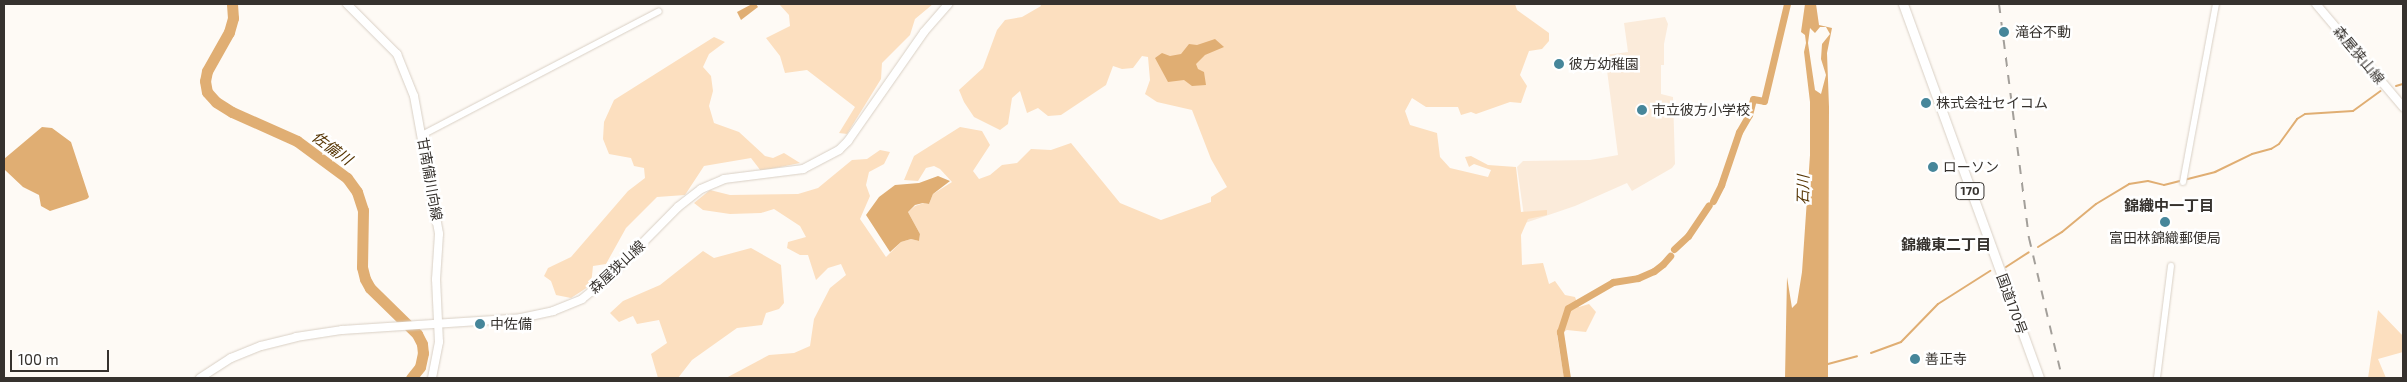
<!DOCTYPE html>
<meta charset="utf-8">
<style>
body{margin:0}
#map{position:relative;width:2407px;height:382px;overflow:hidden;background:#fefaf5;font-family:"Exo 2","Noto Sans JP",sans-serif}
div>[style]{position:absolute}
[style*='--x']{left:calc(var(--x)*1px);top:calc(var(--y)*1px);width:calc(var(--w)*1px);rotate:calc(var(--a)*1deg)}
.built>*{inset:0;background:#fbebda}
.green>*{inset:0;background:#fcdfbf}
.water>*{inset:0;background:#e0ae73}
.stream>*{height:2px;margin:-1px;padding:0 1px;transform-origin:1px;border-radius:1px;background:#e0ae73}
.canal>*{height:7px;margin:-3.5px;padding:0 3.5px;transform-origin:3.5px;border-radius:3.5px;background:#e0ae73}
.river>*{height:11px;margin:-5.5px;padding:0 5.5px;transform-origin:5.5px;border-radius:5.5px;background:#e0ae73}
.roads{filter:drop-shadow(0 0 1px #d9d0c5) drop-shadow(0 0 1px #d9d0c5)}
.tertiary>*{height:6px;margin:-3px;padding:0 3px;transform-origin:3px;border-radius:3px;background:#fff}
.secondary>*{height:8px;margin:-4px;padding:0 4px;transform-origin:4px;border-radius:4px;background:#fff}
.trunk>*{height:9px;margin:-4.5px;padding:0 4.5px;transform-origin:4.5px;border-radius:4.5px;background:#fff}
.rail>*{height:2px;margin-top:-1px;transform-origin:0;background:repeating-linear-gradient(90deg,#a39f9a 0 9px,transparent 0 18px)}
.dots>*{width:14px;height:14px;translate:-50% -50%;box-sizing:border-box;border:2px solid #fff;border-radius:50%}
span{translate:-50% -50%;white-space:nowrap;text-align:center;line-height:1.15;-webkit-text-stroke:5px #fff;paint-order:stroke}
.shield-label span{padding:1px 4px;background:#fff;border:1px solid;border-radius:4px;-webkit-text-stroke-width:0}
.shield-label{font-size:12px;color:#36322e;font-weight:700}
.poi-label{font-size:14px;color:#36322e}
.left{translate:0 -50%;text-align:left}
.street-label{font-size:14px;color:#36322e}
.water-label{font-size:15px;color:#563503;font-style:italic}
.neighbourhood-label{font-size:15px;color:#36322e;font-weight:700}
.frame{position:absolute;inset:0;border:5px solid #36322e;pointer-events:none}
.scale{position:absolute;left:10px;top:350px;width:99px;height:22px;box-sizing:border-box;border:2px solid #36322e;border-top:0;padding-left:6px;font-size:15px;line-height:18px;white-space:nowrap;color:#36322e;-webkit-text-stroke:4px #fff;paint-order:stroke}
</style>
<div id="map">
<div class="built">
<div style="clip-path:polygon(1665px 17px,1668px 24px,1664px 44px,1664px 65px,1661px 65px,1661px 94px,1673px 97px,1675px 164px,1672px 168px,1632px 191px,1627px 183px,1575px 206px,1525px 223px,1517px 167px,1523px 161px,1590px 160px,1618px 155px,1605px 55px,1628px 52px,1624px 23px)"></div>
</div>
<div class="green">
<div style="clip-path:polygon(779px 4px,933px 4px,915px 19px,910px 35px,882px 63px,881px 79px,847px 134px,839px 133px,855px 107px,807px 70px,785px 73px,780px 56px,766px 38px,790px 26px,789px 15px)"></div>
<div style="clip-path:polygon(1040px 4px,1515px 4px,1517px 10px,1549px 33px,1549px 41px,1542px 49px,1529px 51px,1520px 75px,1527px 86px,1521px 103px,1510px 102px,1476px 114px,1471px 112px,1461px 115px,1458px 107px,1426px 107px,1412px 98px,1405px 111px,1410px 125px,1437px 133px,1440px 157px,1450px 168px,1488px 177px,1491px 170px,1474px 164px,1469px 167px,1465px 157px,1471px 156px,1488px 165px,1516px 167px,1521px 212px,1547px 210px,1547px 215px,1528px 219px,1521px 235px,1522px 265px,1543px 263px,1549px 284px,1555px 281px,1565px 295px,1575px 297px,1579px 307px,1589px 304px,1596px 312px,1586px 332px,1567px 330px,1557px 335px,1564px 378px,726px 378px,769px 355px,794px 353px,810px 346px,814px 319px,830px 288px,846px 275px,841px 264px,828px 268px,816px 280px,808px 255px,800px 255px,787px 248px,788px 242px,806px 237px,800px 226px,774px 209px,761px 213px,730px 214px,703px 210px,694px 203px,710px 190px,730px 195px,798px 194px,818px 188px,852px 160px,867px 159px,880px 150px,890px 152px,884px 164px,869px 172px,866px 185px,870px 196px,860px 219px,886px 257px,901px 242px,911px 239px,919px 241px,920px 234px,908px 212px,915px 206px,924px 203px,929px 204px,933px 194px,952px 182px,940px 169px,934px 166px,926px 168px,918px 181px,904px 180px,914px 156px,960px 127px,982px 131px,990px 145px,973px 171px,979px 179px,990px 175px,1002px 165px,1017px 163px,1031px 149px,1051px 150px,1071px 143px,1120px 203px,1161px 220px,1211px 202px,1211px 197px,1227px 187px,1211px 159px,1192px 110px,1157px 102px,1145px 94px,1150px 80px,1148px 57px,1142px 56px,1133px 68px,1122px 69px,1113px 66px,1106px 85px,1061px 115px,1048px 116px,1038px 108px,1027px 113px,1020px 91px,1012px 98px,1008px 124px,1000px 130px,974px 117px,964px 102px,959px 90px,983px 68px,997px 30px,1005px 20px,1022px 17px,1041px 6px)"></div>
<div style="clip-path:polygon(714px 37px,725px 42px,709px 54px,703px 67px,711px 76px,713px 91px,709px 106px,714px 123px,739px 132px,765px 156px,773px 158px,784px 153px,800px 163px,761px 171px,751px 158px,704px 166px,685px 195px,657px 197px,626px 228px,606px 264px,593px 266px,591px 285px,571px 298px,556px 295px,551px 281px,544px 276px,548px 268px,571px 257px,628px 191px,645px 178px,644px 168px,634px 166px,631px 158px,609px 154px,603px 139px,604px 122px,614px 100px)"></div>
<div style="clip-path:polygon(751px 248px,781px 265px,784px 303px,779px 309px,766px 313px,762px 325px,737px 328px,692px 360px,678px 378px,658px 378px,651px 354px,667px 343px,659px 320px,637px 324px,633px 316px,619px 322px,610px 313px,623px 301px,660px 285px,703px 251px,714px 258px)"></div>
<div style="clip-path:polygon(2378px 310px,2403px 336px,2403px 352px,2378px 359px,2386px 378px,2368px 378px)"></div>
</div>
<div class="water">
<div style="clip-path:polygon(752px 4px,756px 4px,758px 7px,741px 20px,737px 12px)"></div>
<div style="clip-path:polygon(evenodd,1805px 4px,1816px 4px,1819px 25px,1832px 28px,1827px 53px,1829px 107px,1828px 378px,1785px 378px,1787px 277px,1792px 308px,1797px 303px,1802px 272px,1810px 155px,1810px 102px,1804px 52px,1806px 43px,1805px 35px,1801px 32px,1805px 4px,1820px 27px,1826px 27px,1830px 34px,1822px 44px,1821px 59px,1826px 75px,1821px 94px,1815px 90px,1808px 43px,1810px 28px,1815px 33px,1820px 27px)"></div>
<div style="clip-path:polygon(1215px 39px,1224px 47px,1205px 55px,1196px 64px,1198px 69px,1204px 72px,1206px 85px,1192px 86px,1184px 80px,1168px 82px,1155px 58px,1162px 53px,1170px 56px,1181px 54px,1189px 44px,1197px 45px)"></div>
<div style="clip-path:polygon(42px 127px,52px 128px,71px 142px,89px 197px,87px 199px,50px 211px,41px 206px,39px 195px,23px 187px,5px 170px,4px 159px)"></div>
<div style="clip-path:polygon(938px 176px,950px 181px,933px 194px,929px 204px,923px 203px,915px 205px,908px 212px,920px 234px,919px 241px,911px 239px,901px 242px,890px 252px,866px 215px,879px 197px,895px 185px,919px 183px)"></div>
</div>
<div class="stream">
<div style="--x:2396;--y:86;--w:7;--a:-16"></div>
<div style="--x:2038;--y:247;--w:28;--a:-32"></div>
<div style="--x:2062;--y:232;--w:44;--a:-39.5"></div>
<div style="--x:2096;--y:204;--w:39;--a:-31"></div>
<div style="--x:2129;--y:184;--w:19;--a:-9"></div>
<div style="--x:2148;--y:181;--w:16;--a:14"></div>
<div style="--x:2164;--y:185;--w:53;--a:-14.3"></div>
<div style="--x:2215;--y:172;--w:41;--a:-25.9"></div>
<div style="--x:2252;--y:154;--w:20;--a:-15"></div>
<div style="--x:2271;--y:149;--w:9;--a:-32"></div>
<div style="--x:2279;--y:144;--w:31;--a:-54"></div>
<div style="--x:2297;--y:119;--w:9;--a:-32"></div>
<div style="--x:2305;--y:114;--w:48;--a:-3.6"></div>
<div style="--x:2353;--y:111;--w:34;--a:-36"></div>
<div style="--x:2006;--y:267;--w:27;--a:-33"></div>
<div style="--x:1871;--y:353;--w:32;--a:-20"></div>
<div style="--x:1901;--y:342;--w:53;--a:-45.8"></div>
<div style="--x:1938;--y:304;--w:62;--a:-32.4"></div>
<div style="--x:1828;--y:364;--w:30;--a:-15"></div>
</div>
<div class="canal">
<div style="--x:1713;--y:201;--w:18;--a:-63"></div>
<div style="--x:1721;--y:185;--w:56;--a:-71.2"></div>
<div style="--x:1739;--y:132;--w:20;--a:-60"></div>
<div style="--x:1749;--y:115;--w:16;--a:-76"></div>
<div style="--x:1753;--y:99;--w:11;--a:10"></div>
<div style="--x:1764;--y:101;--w:100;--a:-76.7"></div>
<div style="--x:1674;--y:249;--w:19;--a:-43"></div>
<div style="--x:1688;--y:236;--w:37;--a:-56"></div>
<div style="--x:1567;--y:378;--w:47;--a:-98.7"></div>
<div style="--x:1560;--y:332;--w:25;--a:-72"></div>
<div style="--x:1568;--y:308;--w:52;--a:-30"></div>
<div style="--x:1613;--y:282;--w:25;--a:-9"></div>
<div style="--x:1638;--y:278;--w:17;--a:-24"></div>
<div style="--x:1654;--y:271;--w:11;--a:-38"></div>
<div style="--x:1663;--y:264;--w:11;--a:-49"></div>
</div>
<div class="river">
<div style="--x:232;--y:4;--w:14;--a:86"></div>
<div style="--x:233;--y:18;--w:15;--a:106"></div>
<div style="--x:229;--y:32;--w:45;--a:119.4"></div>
<div style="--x:207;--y:71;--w:10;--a:101"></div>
<div style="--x:205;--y:81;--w:11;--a:80"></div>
<div style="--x:207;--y:92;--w:13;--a:48"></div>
<div style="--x:216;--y:102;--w:19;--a:32"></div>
<div style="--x:232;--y:112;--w:71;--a:24"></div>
<div style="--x:297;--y:141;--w:62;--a:36.5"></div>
<div style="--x:347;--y:178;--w:17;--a:54"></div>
<div style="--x:357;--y:192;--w:19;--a:72"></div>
<div style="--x:363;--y:210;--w:57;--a:91"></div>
<div style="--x:362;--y:267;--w:12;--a:76"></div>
<div style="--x:365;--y:279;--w:10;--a:61"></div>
<div style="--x:370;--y:288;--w:66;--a:44.4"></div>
<div style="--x:417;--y:334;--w:11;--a:63"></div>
<div style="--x:422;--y:344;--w:9;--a:84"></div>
<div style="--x:423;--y:353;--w:14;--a:102"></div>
<div style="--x:420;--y:367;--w:14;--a:129"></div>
</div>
<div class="roads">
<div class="tertiary">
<div style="--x:422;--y:135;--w:267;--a:-27.6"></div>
<div style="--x:2183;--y:182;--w:181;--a:-79.5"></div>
<div style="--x:2157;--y:378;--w:113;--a:-82.9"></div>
</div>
<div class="secondary">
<div style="--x:347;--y:4;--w:71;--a:45"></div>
<div style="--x:397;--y:54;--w:45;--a:68"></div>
<div style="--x:414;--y:96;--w:140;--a:79.7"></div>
<div style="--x:439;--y:234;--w:45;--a:93.8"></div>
<div style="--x:436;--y:279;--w:63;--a:87.3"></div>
<div style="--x:439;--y:342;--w:37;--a:101"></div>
<div style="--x:2316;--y:4;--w:135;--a:49.8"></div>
<div style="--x:200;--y:378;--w:37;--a:-33"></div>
<div style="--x:231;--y:358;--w:32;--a:-22"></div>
<div style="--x:261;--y:346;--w:36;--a:-14"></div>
<div style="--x:296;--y:337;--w:47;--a:-8.7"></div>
<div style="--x:342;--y:330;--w:179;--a:-3.8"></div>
<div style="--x:521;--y:318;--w:33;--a:-12"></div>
<div style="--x:553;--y:311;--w:31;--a:-22"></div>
<div style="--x:582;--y:299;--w:32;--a:-39"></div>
<div style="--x:607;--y:279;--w:101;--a:-45.4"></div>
<div style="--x:678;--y:207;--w:29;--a:-38"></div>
<div style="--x:701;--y:189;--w:25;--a:-23"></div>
<div style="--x:724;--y:179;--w:80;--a:-7.2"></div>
<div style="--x:803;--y:169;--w:41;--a:-27.8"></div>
<div style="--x:839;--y:150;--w:13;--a:-45"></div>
<div style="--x:848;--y:141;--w:133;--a:-55.1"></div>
<div style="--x:924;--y:32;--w:37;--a:-49"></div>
</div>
<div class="trunk">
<div style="--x:1903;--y:4;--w:398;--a:70"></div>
</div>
</div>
<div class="rail">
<div style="--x:1999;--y:4;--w:236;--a:82.7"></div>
<div style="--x:2029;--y:238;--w:144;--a:76.7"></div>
</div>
<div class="dots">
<div style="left:2004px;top:32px;background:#46869a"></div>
<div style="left:1559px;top:64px;background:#46869a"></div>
<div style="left:1926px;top:103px;background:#46869a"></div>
<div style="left:1642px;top:110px;background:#46869a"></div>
<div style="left:1933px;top:167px;background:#46869a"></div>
<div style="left:2165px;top:222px;background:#46869a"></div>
<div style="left:480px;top:324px;background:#46869a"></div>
<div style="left:1915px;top:359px;background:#46869a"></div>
</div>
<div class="shield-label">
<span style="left:1970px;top:191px">170</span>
</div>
<div class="poi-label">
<span class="left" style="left:2015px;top:32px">滝谷不動</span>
<span class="left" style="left:1569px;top:64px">彼方幼稚園</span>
<span class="left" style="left:1936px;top:103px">株式会社セイコム</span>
<span class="left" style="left:1652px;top:110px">市立彼方小学校</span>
<span class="left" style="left:1943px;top:167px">ローソン</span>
<span style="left:2165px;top:238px">富田林錦織郵便局</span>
<span class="left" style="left:490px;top:324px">中佐備</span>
<span class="left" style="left:1925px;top:359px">善正寺</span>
</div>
<div class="street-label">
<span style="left:2359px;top:55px;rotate:50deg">森屋狭山線</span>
<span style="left:430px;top:179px;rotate:80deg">甘南備川向線</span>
<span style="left:617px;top:267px;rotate:-43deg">森屋狭山線</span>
<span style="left:2012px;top:304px;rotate:70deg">国道170号</span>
</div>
<div class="water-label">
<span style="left:332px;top:148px;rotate:36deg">佐備川</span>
<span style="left:1803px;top:190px;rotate:-89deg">石川</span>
</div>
<div class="neighbourhood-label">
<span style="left:2169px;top:206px">錦織中一丁目</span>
<span style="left:1946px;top:245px">錦織東二丁目</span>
</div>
<div class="frame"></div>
<div class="scale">100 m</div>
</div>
